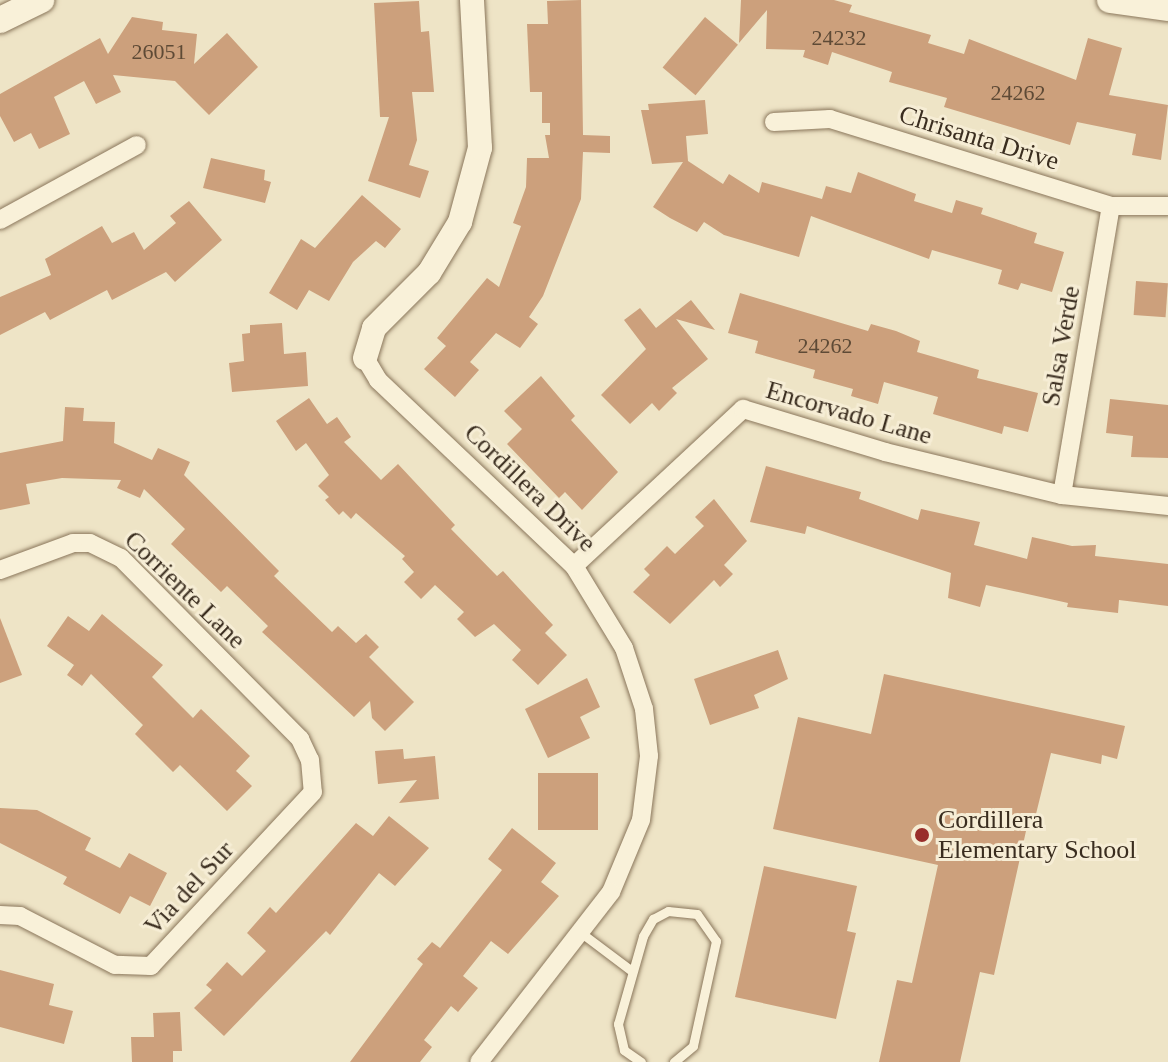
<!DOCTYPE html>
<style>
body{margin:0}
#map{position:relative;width:1168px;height:1062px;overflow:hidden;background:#eee4c6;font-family:"Times New Roman",serif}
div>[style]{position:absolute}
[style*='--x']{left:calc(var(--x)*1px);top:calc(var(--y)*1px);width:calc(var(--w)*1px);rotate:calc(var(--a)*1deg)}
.building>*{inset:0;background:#cca07c;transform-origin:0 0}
.roads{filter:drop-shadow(0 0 2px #8a765b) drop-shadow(0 0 2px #8a765b)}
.service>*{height:9px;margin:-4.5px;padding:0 4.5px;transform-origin:4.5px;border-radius:4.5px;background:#f9f1d9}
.minor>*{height:18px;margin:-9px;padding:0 9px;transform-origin:9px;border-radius:9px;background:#f9f1d9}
.tertiary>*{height:24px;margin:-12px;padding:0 12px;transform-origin:12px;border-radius:12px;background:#f9f1d9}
.secondary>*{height:26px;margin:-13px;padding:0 13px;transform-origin:13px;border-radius:13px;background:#f9f1d9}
.dots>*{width:22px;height:22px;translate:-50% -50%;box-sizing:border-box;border:4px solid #f6edd5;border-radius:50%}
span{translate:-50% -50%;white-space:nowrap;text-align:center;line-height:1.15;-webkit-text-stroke:6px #f6edd5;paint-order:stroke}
.number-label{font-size:22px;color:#5e4a36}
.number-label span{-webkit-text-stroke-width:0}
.street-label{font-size:26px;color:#3a2d1f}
.poi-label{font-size:26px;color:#3a2d1f}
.left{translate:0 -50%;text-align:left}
</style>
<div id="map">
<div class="building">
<div style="clip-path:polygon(581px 0,583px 135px,610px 136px,610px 153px,583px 152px,581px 199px,543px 296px,529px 317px,538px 324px,520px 348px,496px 333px,470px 362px,479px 370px,455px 397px,424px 369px,446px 346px,437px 338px,487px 278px,499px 287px,521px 226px,513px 223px,526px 187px,527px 158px,549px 158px,545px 135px,550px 135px,550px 123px,542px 123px,542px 92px,530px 92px,527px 24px,548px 24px,547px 1px)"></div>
<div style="clip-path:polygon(741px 0,834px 0,852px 5px,849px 12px,931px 35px,928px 43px,964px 54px,969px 39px,1076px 80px,1088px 38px,1122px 48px,1109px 95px,1168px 105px,1161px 160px,1132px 155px,1136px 134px,1077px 122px,1070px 145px,944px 107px,947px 98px,889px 82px,892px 72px,832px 52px,828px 65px,803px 57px,805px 50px,766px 49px,767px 10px,739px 43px)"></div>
<div style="clip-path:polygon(419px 1px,421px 32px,429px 31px,434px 92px,412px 92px,417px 140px,409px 165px,429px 171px,420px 198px,368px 181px,389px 117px,380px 117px,374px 3px)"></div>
<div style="clip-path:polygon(132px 17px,163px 22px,162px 30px,197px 34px,194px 64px,227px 33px,258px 67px,209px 115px,175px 81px,113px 75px,121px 92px,96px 104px,84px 81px,54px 97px,70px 134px,39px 149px,31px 133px,14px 142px,0 116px,0 94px,100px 38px,108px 54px)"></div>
<div style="left:705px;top:17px;width:43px;height:66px;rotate:40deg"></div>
<div style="clip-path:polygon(705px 100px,708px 134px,686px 136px,688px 161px,723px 184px,729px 174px,759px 193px,762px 182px,822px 199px,826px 186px,851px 193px,858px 172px,916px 194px,914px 201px,952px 213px,956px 200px,983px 208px,981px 214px,1037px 233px,1034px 243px,1064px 252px,1052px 292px,1021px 283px,1018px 290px,998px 284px,1002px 270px,932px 250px,929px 259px,811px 216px,799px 257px,724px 235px,704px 222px,697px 232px,670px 218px,653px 207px,683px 162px,652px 164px,641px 110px,649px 110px,648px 104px)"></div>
<div style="clip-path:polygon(211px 158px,265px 170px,264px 180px,271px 182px,265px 203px,203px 188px)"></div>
<div style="clip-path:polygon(362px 195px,401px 229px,385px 248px,376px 241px,353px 262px,329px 301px,309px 290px,297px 310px,269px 293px,301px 239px,315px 248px)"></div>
<div style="clip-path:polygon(189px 201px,222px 240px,175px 282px,166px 272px,112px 300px,107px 290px,50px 320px,45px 312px,0 335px,0 297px,51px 275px,45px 259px,102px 226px,112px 243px,134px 232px,144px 250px,176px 223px,170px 216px)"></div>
<div style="left:1136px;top:281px;width:32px;height:34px;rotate:4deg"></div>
<div style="clip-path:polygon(740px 293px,868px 331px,871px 324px,896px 331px,920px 341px,917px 352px,979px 370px,977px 378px,1038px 393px,1028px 432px,1004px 426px,1002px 434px,933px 414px,938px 397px,884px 382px,878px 404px,851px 396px,853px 389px,813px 378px,815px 370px,755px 353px,758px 341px,728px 333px)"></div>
<div style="clip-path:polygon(691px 300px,715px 330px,676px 319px,708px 359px,672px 388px,677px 393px,659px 411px,652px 403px,630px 424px,601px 395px,646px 349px,624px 320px,640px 308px,656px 328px)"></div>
<div style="clip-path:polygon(282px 323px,284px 354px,306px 352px,308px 386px,232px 392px,229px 363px,244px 361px,242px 334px,250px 333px,250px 325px)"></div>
<div style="clip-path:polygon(541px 376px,575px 416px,571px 420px,618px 472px,582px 510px,565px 492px,559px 498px,507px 444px,522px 429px,504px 411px)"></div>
<div style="clip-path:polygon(309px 398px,327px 424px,337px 417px,351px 437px,344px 442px,381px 480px,398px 464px,455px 525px,451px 529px,497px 576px,503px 571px,553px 625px,545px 633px,567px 655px,538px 685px,512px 660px,521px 650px,494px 624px,475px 637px,457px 619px,464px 612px,435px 585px,421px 599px,404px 582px,414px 572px,402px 559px,405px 556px,356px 513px,351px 519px,343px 511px,339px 515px,325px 500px,329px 497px,318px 486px,329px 475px,306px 443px,296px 451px,276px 421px)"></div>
<div style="clip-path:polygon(1110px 399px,1168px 405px,1168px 458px,1131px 457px,1133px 436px,1106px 433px)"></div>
<div style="clip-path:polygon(65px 407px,84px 408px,83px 421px,115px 422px,114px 443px,152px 460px,158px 448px,190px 462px,184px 475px,279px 571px,274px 576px,332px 632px,338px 626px,356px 643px,366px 634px,379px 647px,369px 657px,414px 702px,385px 731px,372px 718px,370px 701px,354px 717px,262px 632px,268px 626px,227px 586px,221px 592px,171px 544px,185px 529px,144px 489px,140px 498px,117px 488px,121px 480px,62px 478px,26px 484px,30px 504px,0 510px,0 453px,63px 441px)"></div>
<div style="clip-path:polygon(766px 466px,861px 492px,859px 499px,918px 520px,921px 509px,980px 522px,974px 545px,1027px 559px,1032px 537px,1072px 546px,1096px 545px,1095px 556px,1168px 564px,1168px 606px,1119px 600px,1118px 613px,1067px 607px,1068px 603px,986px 585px,980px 607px,948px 598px,951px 573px,807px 526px,805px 534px,750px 522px)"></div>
<div style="clip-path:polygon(714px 499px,747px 541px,724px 565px,733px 574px,720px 587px,714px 580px,670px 624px,633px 592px,650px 575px,644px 569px,667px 546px,675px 554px,704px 526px,695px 517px)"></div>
<div style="clip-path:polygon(102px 614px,163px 665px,152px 677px,193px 718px,201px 709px,250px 756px,236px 771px,252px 786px,227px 811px,180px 765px,173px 772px,135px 734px,143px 725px,91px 674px,82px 686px,67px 675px,74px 665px,47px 646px,68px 616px,89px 631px)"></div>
<div style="clip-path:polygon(0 618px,22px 675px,0 683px)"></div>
<div style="clip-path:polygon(778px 650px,788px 679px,754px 695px,759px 708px,710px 725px,694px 679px)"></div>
<div style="clip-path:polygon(884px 674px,1125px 726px,1117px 759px,1102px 755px,1101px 764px,1051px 753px,1036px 814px,1030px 813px,994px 975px,980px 972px,960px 1062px,879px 1062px,897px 980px,912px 983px,938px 865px,773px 829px,798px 717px,871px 734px)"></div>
<div style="clip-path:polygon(587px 678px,600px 707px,580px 717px,590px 738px,548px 758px,525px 709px)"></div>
<div style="clip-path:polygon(403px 749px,404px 759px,435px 756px,439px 799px,399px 803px,417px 780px,378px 784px,375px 751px)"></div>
<div style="left:538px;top:773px;width:60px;height:57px"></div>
<div style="clip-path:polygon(0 808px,37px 810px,91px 838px,85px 850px,120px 868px,129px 853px,167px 873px,150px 906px,130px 896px,120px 914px,63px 884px,67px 877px,0 843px)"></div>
<div style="clip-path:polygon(389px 816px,429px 848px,395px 886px,379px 873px,330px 935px,326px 931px,224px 1036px,194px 1008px,212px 990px,206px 985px,227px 962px,242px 976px,266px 951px,247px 933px,270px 907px,276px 913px,356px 823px,373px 836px)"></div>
<div style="clip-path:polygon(512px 828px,556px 863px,541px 882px,559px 896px,508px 954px,491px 941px,463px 976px,478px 988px,458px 1012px,451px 1006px,424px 1040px,432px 1047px,420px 1062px,350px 1062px,423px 964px,417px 959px,432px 942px,440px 948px,502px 870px,488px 859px)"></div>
<div style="clip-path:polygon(764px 866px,857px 886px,847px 931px,856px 933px,836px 1019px,735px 997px)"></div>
<div style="clip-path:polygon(0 970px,54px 984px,49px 1005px,73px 1011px,64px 1044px,0 1027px)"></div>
<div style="clip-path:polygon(180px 1012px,182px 1051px,173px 1051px,173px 1062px,132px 1062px,131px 1037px,154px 1037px,153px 1013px)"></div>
</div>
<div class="roads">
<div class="service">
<div style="--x:580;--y:932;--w:65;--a:36.9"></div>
<div style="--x:641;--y:1062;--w:21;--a:-145"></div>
<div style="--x:624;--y:1050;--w:27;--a:-103"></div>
<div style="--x:618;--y:1024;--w:91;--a:-74.1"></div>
<div style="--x:643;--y:936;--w:20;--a:-60"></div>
<div style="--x:653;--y:919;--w:17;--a:-28"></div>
<div style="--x:668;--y:911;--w:29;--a:6"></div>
<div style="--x:697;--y:914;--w:33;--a:55"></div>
<div style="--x:716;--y:941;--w:107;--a:102.4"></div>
<div style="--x:693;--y:1046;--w:25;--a:140"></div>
</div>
<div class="minor">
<div style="--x:774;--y:122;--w:56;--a:-3.1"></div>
<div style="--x:830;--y:119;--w:294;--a:17.2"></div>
<div style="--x:1111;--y:206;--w:57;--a:0"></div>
<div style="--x:0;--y:220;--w:156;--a:-28.7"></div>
<div style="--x:365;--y:358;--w:26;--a:59"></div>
<div style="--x:378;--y:380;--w:270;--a:43.5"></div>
<div style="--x:574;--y:566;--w:96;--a:58.6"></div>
<div style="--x:624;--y:648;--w:64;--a:71.8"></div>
<div style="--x:644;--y:709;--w:47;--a:83.9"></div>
<div style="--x:649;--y:756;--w:64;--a:97.1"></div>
<div style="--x:641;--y:820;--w:78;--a:112.6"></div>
<div style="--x:611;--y:892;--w:215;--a:127.8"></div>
<div style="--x:1062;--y:495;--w:293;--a:-80.4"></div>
<div style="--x:574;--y:566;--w:231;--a:-42.9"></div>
<div style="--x:743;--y:409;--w:148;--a:16.8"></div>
<div style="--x:885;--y:452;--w:182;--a:13.7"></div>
<div style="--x:1062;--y:495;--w:107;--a:5.9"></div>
<div style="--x:0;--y:570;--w:78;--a:-20.3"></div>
<div style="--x:73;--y:543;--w:17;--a:0"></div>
<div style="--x:90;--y:543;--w:34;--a:26"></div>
<div style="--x:121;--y:558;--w:255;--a:45.3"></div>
<div style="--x:300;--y:739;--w:23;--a:65"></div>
<div style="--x:310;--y:760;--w:32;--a:85"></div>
<div style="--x:313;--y:792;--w:238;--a:133"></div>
<div style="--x:151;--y:966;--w:36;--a:-178"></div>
<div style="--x:115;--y:965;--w:107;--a:-152.7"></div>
<div style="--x:20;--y:916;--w:20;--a:-177"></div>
</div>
<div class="tertiary">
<div style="--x:365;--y:358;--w:31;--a:-73"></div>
<div style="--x:374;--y:328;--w:78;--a:-45"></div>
<div style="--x:429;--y:273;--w:60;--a:-58.7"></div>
<div style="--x:460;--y:222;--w:77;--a:-74.9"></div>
<div style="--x:480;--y:148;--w:148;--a:-93.1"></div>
</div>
<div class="secondary">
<div style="--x:1110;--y:0;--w:59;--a:7.9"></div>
<div style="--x:0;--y:20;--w:46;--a:-26"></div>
</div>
</div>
<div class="dots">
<div style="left:922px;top:835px;background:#992e2b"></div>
</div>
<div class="number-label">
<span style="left:839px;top:38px">24232</span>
<span style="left:159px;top:52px">26051</span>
<span style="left:1018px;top:93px">24262</span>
<span style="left:825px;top:346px">24262</span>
</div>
<div class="street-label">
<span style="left:979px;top:138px;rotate:17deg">Chrisanta Drive</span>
<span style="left:1061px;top:346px;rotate:-80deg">Salsa Verde</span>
<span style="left:849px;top:413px;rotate:16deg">Encorvado Lane</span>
<span style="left:530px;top:488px;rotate:44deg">Cordillera Drive</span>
<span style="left:185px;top:590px;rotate:44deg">Corriente Lane</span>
<span style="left:189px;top:888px;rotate:-47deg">Via del Sur</span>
</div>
<div class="poi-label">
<span class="left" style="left:938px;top:835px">Cordillera<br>Elementary School</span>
</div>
</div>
